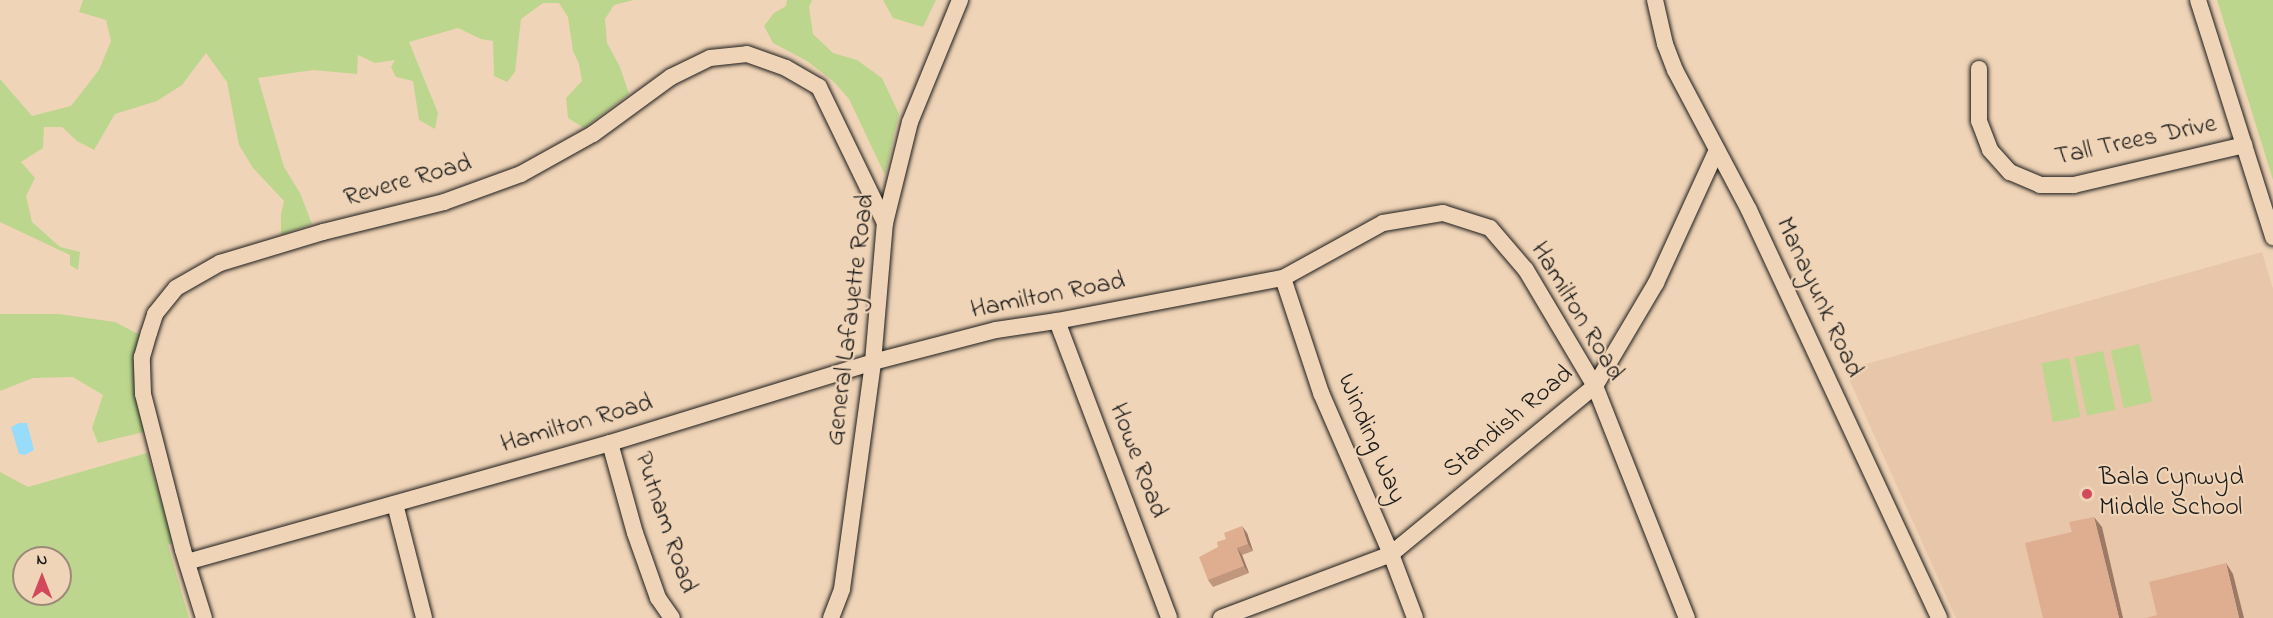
<!DOCTYPE html>
<style>
body{margin:0}
#map{position:relative;width:2273px;height:618px;overflow:hidden;background:#f0d4b7;font-family:"Indie Flower",sans-serif}
div>[style]{position:absolute}
[style*='--x']{left:calc(var(--x)*1px);top:calc(var(--y)*1px);width:calc(var(--w)*1px);rotate:calc(var(--a)*1deg)}
.built>*{inset:0;background:#e7c6a9}
.green>*{inset:0;background:#bdd68d;transform-origin:0 0}
.water>*{inset:0;background:#97dcfa}
.roads{filter:drop-shadow(0 0 2px #1c1c1c) drop-shadow(0 0 2px #1c1c1c)}
.minor>*{height:16px;margin:-8px;padding:0 8px;transform-origin:8px;border-radius:8px;background:#f0d4b7}
.wall>*{inset:0;background:#c0967d}
.shaded-wall>*{inset:0;background:#9c7a66}
.building>*{inset:0;background:#dfae91}
.dots>*{width:16px;height:16px;translate:-50% -50%;box-sizing:border-box;border:3px solid #f0d4b7;border-radius:50%}
span{translate:-50% -50%;white-space:nowrap;text-align:center;line-height:1.15;-webkit-text-stroke:4.5px #f0d4b7;paint-order:stroke}
.street-label{font-size:26px;color:#1c1c1c}
.poi-label{font-size:26px;color:#1c1c1c}
.left{translate:0 -50%;text-align:left}
.north{position:absolute;left:12px;top:546px;width:60px;height:60px;box-sizing:border-box;background:#f0d4b7;border:2px solid #9b8a79;border-radius:50%;rotate:0deg;font-size:16px;font-weight:700;line-height:24px;text-align:center;color:#1c1c1c}
.north::after{content:'';display:block;margin:auto;width:21px;height:27px;background:#d1495b;clip-path:polygon(50% 0,100% 100%,50% 72%,0 100%)}
</style>
<div id="map">
<div class="built">
<div style="clip-path:polygon(2262px 252px,2273px 289px,2273px 618px,1956px 618px,1845px 370px)"></div>
</div>
<div class="green">
<div style="clip-path:polygon(83px 0,634px 0,614px 5px,605px 19px,607px 43px,620px 67px,629px 94px,584px 128px,568px 118px,566px 98px,582px 81px,579px 64px,573px 51px,568px 17px,559px 3px,543px 3px,521px 19px,515px 72px,507px 82px,494px 76px,493px 41px,481px 39px,458px 28px,409px 42px,438px 113px,435px 129px,419px 120px,413px 81px,396px 77px,391px 67px,395px 60px,375px 63px,358px 55px,357px 74px,313px 70px,258px 78px,284px 167px,300px 193px,312px 224px,281px 235px,281px 214px,284px 201px,253px 168px,239px 145px,227px 82px,206px 53px,182px 85px,157px 101px,115px 114px,94px 150px,77px 141px,62px 127px,44px 127px,43px 148px,21px 162px,35px 178px,26px 196px,32px 222px,60px 247px,80px 252px,78px 270px,70px 265px,70px 255px,0 222px,0 79px,32px 116px,71px 106px,99px 70px,111px 41px,106px 20px,79px 12px)"></div>
<div style="clip-path:polygon(787px 0,812px 0,809px 7px,813px 34px,833px 53px,857px 60px,882px 78px,899px 114px,885px 175px,849px 99px,833px 81px,807px 61px,773px 43px,764px 26px,774px 13px,786px 6px)"></div>
<div style="clip-path:polygon(883px 0,936px 0,923px 27px,893px 18px)"></div>
<div style="clip-path:polygon(2217px 0,2273px 0,2273px 180px)"></div>
<div style="clip-path:polygon(0 314px,59px 314px,115px 322px,142px 336px,148px 431px,98px 443px,92px 428px,103px 395px,73px 377px,33px 378px,0 391px)"></div>
<div style="left:2139px;top:344px;width:59px;height:29px;rotate:77deg"></div>
<div style="left:2103px;top:351px;width:60px;height:29px;rotate:78deg"></div>
<div style="left:2069px;top:358px;width:60px;height:28px;rotate:79deg"></div>
<div style="clip-path:polygon(evenodd,147px 453px,173px 543px,168px 545px,189px 618px,0 618px,0 472px,28px 487px,147px 453px,24px 558px,60px 558px,60px 594px,24px 594px,24px 558px)"></div>
</div>
<div class="water">
<div style="clip-path:polygon(19px 423px,27px 423px,34px 450px,25px 455px,19px 454px,11px 427px)"></div>
</div>
<div class="roads">
<div class="minor">
<div style="--x:1655;--y:0;--w:45;--a:77.2"></div>
<div style="--x:1665;--y:44;--w:28;--a:69"></div>
<div style="--x:1675;--y:70;--w:158;--a:62.1"></div>
<div style="--x:1749;--y:210;--w:450;--a:65"></div>
<div style="--x:2198;--y:0;--w:249;--a:72.4"></div>
<div style="--x:1979;--y:69;--w:52;--a:90"></div>
<div style="--x:1979;--y:121;--w:31;--a:69"></div>
<div style="--x:1990;--y:150;--w:30;--a:48"></div>
<div style="--x:2010;--y:172;--w:33;--a:23"></div>
<div style="--x:2040;--y:185;--w:34;--a:0"></div>
<div style="--x:2074;--y:185;--w:175;--a:-13.2"></div>
<div style="--x:1283;--y:278;--w:121;--a:71.7"></div>
<div style="--x:1321;--y:393;--w:176;--a:66.5"></div>
<div style="--x:1391;--y:554;--w:68;--a:69.4"></div>
<div style="--x:1057;--y:321;--w:317;--a:69.3"></div>
<div style="--x:610;--y:443;--w:93;--a:74.5"></div>
<div style="--x:635;--y:533;--w:69;--a:70.5"></div>
<div style="--x:658;--y:598;--w:24;--a:55"></div>
<div style="--x:395;--y:504;--w:118;--a:75.7"></div>
<div style="--x:187;--y:562;--w:439;--a:-15.7"></div>
<div style="--x:610;--y:443;--w:275;--a:-17.1"></div>
<div style="--x:873;--y:362;--w:127;--a:-14.6"></div>
<div style="--x:996;--y:330;--w:62;--a:-8.4"></div>
<div style="--x:1057;--y:321;--w:230;--a:-10.8"></div>
<div style="--x:1283;--y:278;--w:114;--a:-28.8"></div>
<div style="--x:1383;--y:223;--w:61;--a:-9.5"></div>
<div style="--x:1443;--y:213;--w:49;--a:17.7"></div>
<div style="--x:1490;--y:228;--w:55;--a:49.4"></div>
<div style="--x:1526;--y:270;--w:135;--a:59.3"></div>
<div style="--x:1595;--y:386;--w:250;--a:68.4"></div>
<div style="--x:204;--y:618;--w:71;--a:-107.2"></div>
<div style="--x:183;--y:550;--w:161;--a:-104.4"></div>
<div style="--x:143;--y:394;--w:37;--a:-92"></div>
<div style="--x:142;--y:357;--w:25;--a:-74"></div>
<div style="--x:149;--y:333;--w:20;--a:-72"></div>
<div style="--x:155;--y:314;--w:33;--a:-51"></div>
<div style="--x:176;--y:288;--w:51;--a:-29.6"></div>
<div style="--x:220;--y:263;--w:108;--a:-16.8"></div>
<div style="--x:323;--y:232;--w:125;--a:-13.9"></div>
<div style="--x:444;--y:202;--w:82;--a:-20"></div>
<div style="--x:521;--y:174;--w:82;--a:-29.1"></div>
<div style="--x:593;--y:134;--w:97;--a:-36.2"></div>
<div style="--x:671;--y:77;--w:43;--a:-26"></div>
<div style="--x:710;--y:58;--w:37;--a:-6"></div>
<div style="--x:747;--y:54;--w:41;--a:19.7"></div>
<div style="--x:786;--y:68;--w:38;--a:30"></div>
<div style="--x:819;--y:87;--w:151;--a:64.1"></div>
<div style="--x:831;--y:618;--w:31;--a:-69"></div>
<div style="--x:842;--y:589;--w:229;--a:-82.2"></div>
<div style="--x:873;--y:362;--w:140;--a:-85.1"></div>
<div style="--x:885;--y:223;--w:104;--a:-76.1"></div>
<div style="--x:910;--y:122;--w:132;--a:-67.7"></div>
<div style="--x:1221;--y:618;--w:182;--a:-20.6"></div>
<div style="--x:1391;--y:554;--w:264;--a:-39.5"></div>
<div style="--x:1595;--y:386;--w:120;--a:-59.4"></div>
<div style="--x:1656;--y:283;--w:146;--a:-65.4"></div>
</div>
</div>
<div class="wall">
<div style="clip-path:polygon(1247px 533px,1253px 551px,1242px 555px,1249px 573px,1213px 587px,1208px 580px,1218px 547px)"></div>
</div>
<div class="shaded-wall">
<div style="clip-path:polygon(2094px 517px,2102px 527px,2123px 618px,2119px 618px)"></div>
<div style="clip-path:polygon(1242px 526px,1247px 533px,1253px 551px,1248px 544px)"></div>
<div style="clip-path:polygon(1237px 548px,1242px 555px,1249px 573px,1244px 566px)"></div>
<div style="clip-path:polygon(2226px 563px,2233px 574px,2244px 618px,2239px 618px)"></div>
</div>
<div class="building">
<div style="clip-path:polygon(2094px 517px,2119px 618px,2043px 618px,2025px 543px,2072px 532px,2069px 522px)"></div>
<div style="clip-path:polygon(1242px 526px,1248px 544px,1237px 548px,1244px 566px,1208px 580px,1199px 557px,1218px 547px,1217px 542px,1226px 539px,1224px 533px)"></div>
<div style="clip-path:polygon(2226px 563px,2239px 618px,2146px 618px,2157px 615px,2149px 582px)"></div>
</div>
<div class="dots">
<div style="left:2087px;top:494px;background:#d1495b"></div>
</div>
<div class="street-label">
<span style="left:2136px;top:142px;rotate:-12deg">Tall Trees Drive</span>
<span style="left:408px;top:182px;rotate:-16deg">Revere Road</span>
<span style="left:1048px;top:297px;rotate:-11deg">Hamilton Road</span>
<span style="left:1818px;top:298px;rotate:65deg">Manayunk Road</span>
<span style="left:1576px;top:312px;rotate:59deg">Hamilton Road</span>
<span style="left:852px;top:320px;rotate:-83deg">General Lafayette Road</span>
<span style="left:1509px;top:423px;rotate:-40deg">Standish Road</span>
<span style="left:577px;top:425px;rotate:-16deg">Hamilton Road</span>
<span style="left:1370px;top:439px;rotate:67deg">Winding Way</span>
<span style="left:1137px;top:461px;rotate:69deg">Howe Road</span>
<span style="left:664px;top:523px;rotate:71deg">Putnam Road</span>
</div>
<div class="poi-label">
<span class="left" style="left:2099px;top:494px">Bala Cynwyd<br>Middle School</span>
</div>
<div class="north">N</div>
</div>
